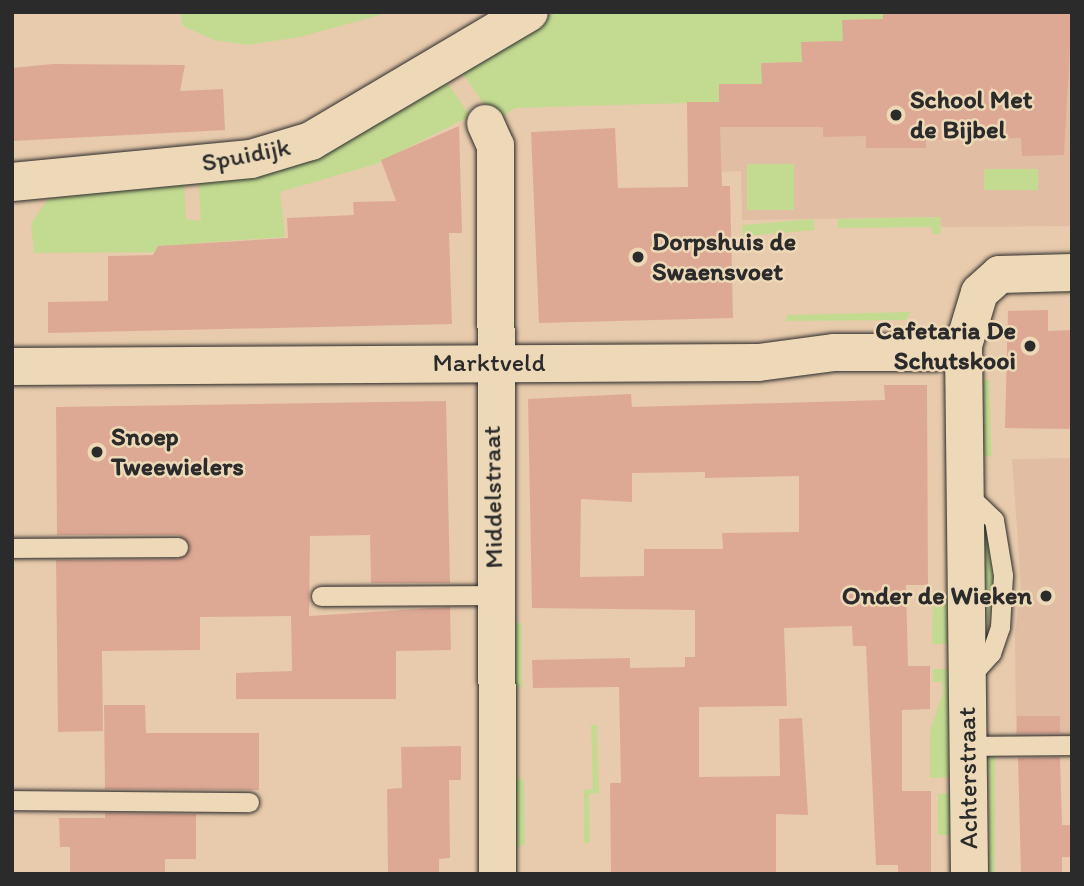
<!DOCTYPE html>
<style>
body{margin:0}
#map{position:relative;width:1084px;height:886px;overflow:hidden;background:#e8cbac;font-family:Itim,sans-serif}
div>[style]{position:absolute}
[style*='--x']{left:calc(var(--x)*1px);top:calc(var(--y)*1px);width:calc(var(--w)*1px);rotate:calc(var(--a)*1deg)}
.built>*{inset:0;background:#e1bea3}
.green>*{inset:0;background:#c3db91;transform-origin:0 0}
.building>*{inset:0;background:#dea994;transform-origin:0 0}
.roads{filter:drop-shadow(0 0 2px #2b2b2b) drop-shadow(0 0 2px #2b2b2b)}
.lane>*{height:19px;margin:-9.5px;padding:0 9.5px;transform-origin:9.5px;border-radius:9.5px;background:#edd9b7}
.street>*{height:37px;margin:-18.5px;padding:0 18.5px;transform-origin:18.5px;border-radius:18.5px;background:#edd9b7}
.secondary>*{height:38px;margin:-19px;padding:0 19px;transform-origin:19px;border-radius:19px;background:#edd9b7}
.dots>*{width:19px;height:19px;translate:-50% -50%;box-sizing:border-box;border:4px solid #edd9b7;border-radius:50%}
span{translate:-50% -50%;white-space:nowrap;text-align:center;line-height:1.15;-webkit-text-stroke:5px #edd9b7;paint-order:stroke}
.poi-label{font-size:26px;color:#2b2b2b;font-weight:700}
.left{translate:0 -50%;text-align:left}
.right{translate:-100% -50%;text-align:right}
.street-label{font-size:26px;color:#2b2b2b}
.frame{position:absolute;inset:0;border:14px solid #2b2b2b;pointer-events:none}
</style>
<div id="map">
<div class="built">
<div style="clip-path:polygon(1072px 12px,1072px 226px,941px 227px,940px 217px,742px 220px,741px 171px,720px 172px,719px 84px,761px 63px,801px 62px,801px 42px,842px 20px)"></div>
<div style="clip-path:polygon(1072px 458px,1072px 736px,1016px 736px,1015px 634px,1021px 586px,1012px 459px)"></div>
</div>
<div class="green">
<div style="clip-path:polygon(180px 12px,391px 12px,300px 37px,248px 45px,214px 40px,183px 26px)"></div>
<div style="clip-path:polygon(556px 12px,883px 12px,883px 19px,843px 20px,843px 41px,802px 42px,802px 62px,761px 63px,762px 84px,719px 84px,719px 102px,516px 108px,495px 120px,460px 70px)"></div>
<div style="clip-path:polygon(445px 79px,470px 116px,376px 164px,280px 192px,285px 237px,199px 243px,183px 252px,34px 253px,31px 223px,48px 199px,184px 179px,186px 219px,201px 221px,198px 179px)"></div>
<div style="left:794px;top:164px;width:46px;height:47px;rotate:90deg"></div>
<div style="left:984px;top:169px;width:54px;height:21px"></div>
<div style="clip-path:polygon(940px 217px,941px 234px,933px 234px,931px 227px,838px 228px,838px 219px)"></div>
<div style="left:814px;top:219px;width:11px;height:72px;rotate:85deg"></div>
<div style="clip-path:polygon(910px 312px,906px 320px,786px 321px,787px 315px)"></div>
<div style="left:989px;top:380px;width:76px;height:10px;rotate:88deg"></div>
<div style="clip-path:polygon(987px 532px,994px 582px,988px 630px,982px 535px)"></div>
<div style="clip-path:polygon(952px 597px,948px 644px,932px 644px,933px 598px)"></div>
<div style="left:514px;top:623px;width:8px;height:64px"></div>
<div style="clip-path:polygon(933px 669px,954px 669px,955px 777px,930px 778px,930px 731px,943px 693px,942px 682px,933px 682px)"></div>
<div style="clip-path:polygon(591px 725px,597px 725px,599px 793px,589px 794px,590px 843px,584px 843px,584px 790px,593px 789px)"></div>
<div style="left:989px;top:752px;width:6px;height:122px"></div>
<div style="clip-path:polygon(516px 776px,524px 781px,525px 844px,516px 848px)"></div>
<div style="clip-path:polygon(952px 793px,957px 835px,938px 835px,938px 794px)"></div>
</div>
<div class="building">
<div style="clip-path:polygon(883px 12px,1072px 12px,1064px 155px,1022px 156px,1021px 138px,926px 140px,926px 148px,866px 148px,866px 136px,823px 137px,823px 127px,720px 127px,722px 186px,730px 186px,733px 318px,539px 323px,531px 132px,615px 128px,618px 188px,688px 187px,687px 102px,719px 102px,719px 84px,762px 84px,761px 63px,802px 62px,801px 42px,843px 41px,842px 20px,883px 19px)"></div>
<div style="clip-path:polygon(53px 64px,185px 65px,180px 91px,223px 89px,225px 130px,12px 141px,12px 68px)"></div>
<div style="clip-path:polygon(459px 126px,462px 233px,449px 233px,452px 324px,48px 333px,48px 302px,108px 301px,108px 256px,153px 255px,158px 246px,288px 238px,287px 218px,354px 215px,353px 202px,396px 201px,381px 160px)"></div>
<div style="clip-path:polygon(1048px 310px,1048px 331px,1072px 330px,1072px 429px,1005px 428px,1008px 311px)"></div>
<div style="clip-path:polygon(evenodd,884px 385px,927px 385px,928px 585px,906px 585px,908px 666px,930px 666px,930px 709px,902px 710px,902px 791px,931px 791px,931px 874px,898px 874px,898px 865px,876px 865px,866px 646px,853px 646px,852px 626px,784px 628px,787px 706px,699px 707px,699px 777px,780px 776px,779px 719px,802px 718px,808px 815px,776px 814px,776px 874px,611px 874px,610px 783px,621px 783px,619px 687px,533px 688px,532px 660px,630px 658px,630px 668px,685px 667px,685px 657px,695px 657px,695px 610px,532px 608px,528px 399px,631px 394px,632px 407px,885px 400px,884px 385px,705px 472px,705px 478px,799px 476px,799px 532px,722px 533px,723px 549px,644px 549px,644px 576px,580px 577px,581px 499px,632px 502px,632px 473px,705px 472px)"></div>
<div style="clip-path:polygon(446px 401px,450px 583px,371px 583px,370px 535px,310px 536px,309px 616px,450px 607px,451px 650px,396px 651px,396px 699px,236px 699px,236px 673px,292px 671px,291px 616px,200px 617px,200px 650px,102px 651px,103px 731px,58px 732px,56px 560px,178px 559px,190px 548px,178px 535px,57px 535px,56px 407px)"></div>
<div style="clip-path:polygon(104px 705px,145px 705px,146px 733px,259px 733px,259px 790px,105px 789px)"></div>
<div style="left:1017px;top:716px;width:43px;height:17px"></div>
<div style="clip-path:polygon(461px 746px,461px 780px,449px 780px,450px 858px,439px 859px,439px 874px,388px 874px,387px 789px,402px 788px,401px 747px)"></div>
<div style="clip-path:polygon(1060px 757px,1062px 825px,1071px 825px,1071px 857px,1062px 857px,1062px 874px,1021px 874px,1018px 758px)"></div>
<div style="clip-path:polygon(105px 813px,196px 814px,196px 859px,165px 859px,165px 874px,70px 874px,70px 847px,60px 847px,59px 818px,105px 818px)"></div>
</div>
<div class="roads">
<div class="lane">
<div style="--x:963;--y:490;--w:43;--a:44.1"></div>
<div style="--x:994;--y:520;--w:56;--a:80.7"></div>
<div style="--x:1003;--y:575;--w:52;--a:93.3"></div>
<div style="--x:1000;--y:627;--w:28;--a:109"></div>
<div style="--x:991;--y:653;--w:38;--a:132"></div>
<div style="--x:12;--y:548;--w:166;--a:-0.3"></div>
<div style="--x:321;--y:596;--w:173;--a:-0.3"></div>
<div style="--x:967;--y:746;--w:105;--a:-0.5"></div>
<div style="--x:12;--y:800;--w:237;--a:0.5"></div>
</div>
<div class="street">
<div style="--x:485;--y:123;--w:24;--a:66"></div>
<div style="--x:495;--y:145;--w:729;--a:89.84"></div>
<div style="--x:12;--y:366;--w:746;--a:-0.31"></div>
<div style="--x:758;--y:362;--w:77;--a:-7.5"></div>
<div style="--x:834;--y:352;--w:100;--a:0"></div>
<div style="--x:934;--y:352;--w:30;--a:-14"></div>
<div style="--x:969;--y:874;--w:529;--a:-90.65"></div>
<div style="--x:963;--y:345;--w:55;--a:-73.2"></div>
<div style="--x:979;--y:292;--w:27;--a:-42"></div>
<div style="--x:999;--y:274;--w:73;--a:-1.6"></div>
</div>
<div class="secondary">
<div style="--x:12;--y:182;--w:240;--a:-5.5"></div>
<div style="--x:251;--y:159;--w:63;--a:-16.7"></div>
<div style="--x:311;--y:141;--w:253;--a:-30.6"></div>
</div>
</div>
<div class="dots">
<div style="left:896px;top:115px;background:#2b2b2b"></div>
<div style="left:638px;top:257px;background:#2b2b2b"></div>
<div style="left:1030px;top:346px;background:#2b2b2b"></div>
<div style="left:97px;top:452px;background:#2b2b2b"></div>
<div style="left:1046px;top:596px;background:#2b2b2b"></div>
</div>
<div class="poi-label">
<span class="left" style="left:910px;top:115px">School Met<br>de Bijbel</span>
<span class="left" style="left:652px;top:257px">Dorpshuis de<br>Swaensvoet</span>
<span class="right" style="left:1016px;top:346px">Cafetaria De<br>Schutskooi</span>
<span class="left" style="left:111px;top:452px">Snoep<br>Tweewielers</span>
<span class="right" style="left:1032px;top:596px">Onder de Wieken</span>
</div>
<div class="street-label">
<span style="left:246px;top:155px;rotate:-11deg">Spuidijk</span>
<span style="left:489px;top:363px">Marktveld</span>
<span style="left:493px;top:497px;rotate:-91deg">Middelstraat</span>
<span style="left:968px;top:778px;rotate:-91deg">Achterstraat</span>
</div>
<div class="frame"></div>
</div>
